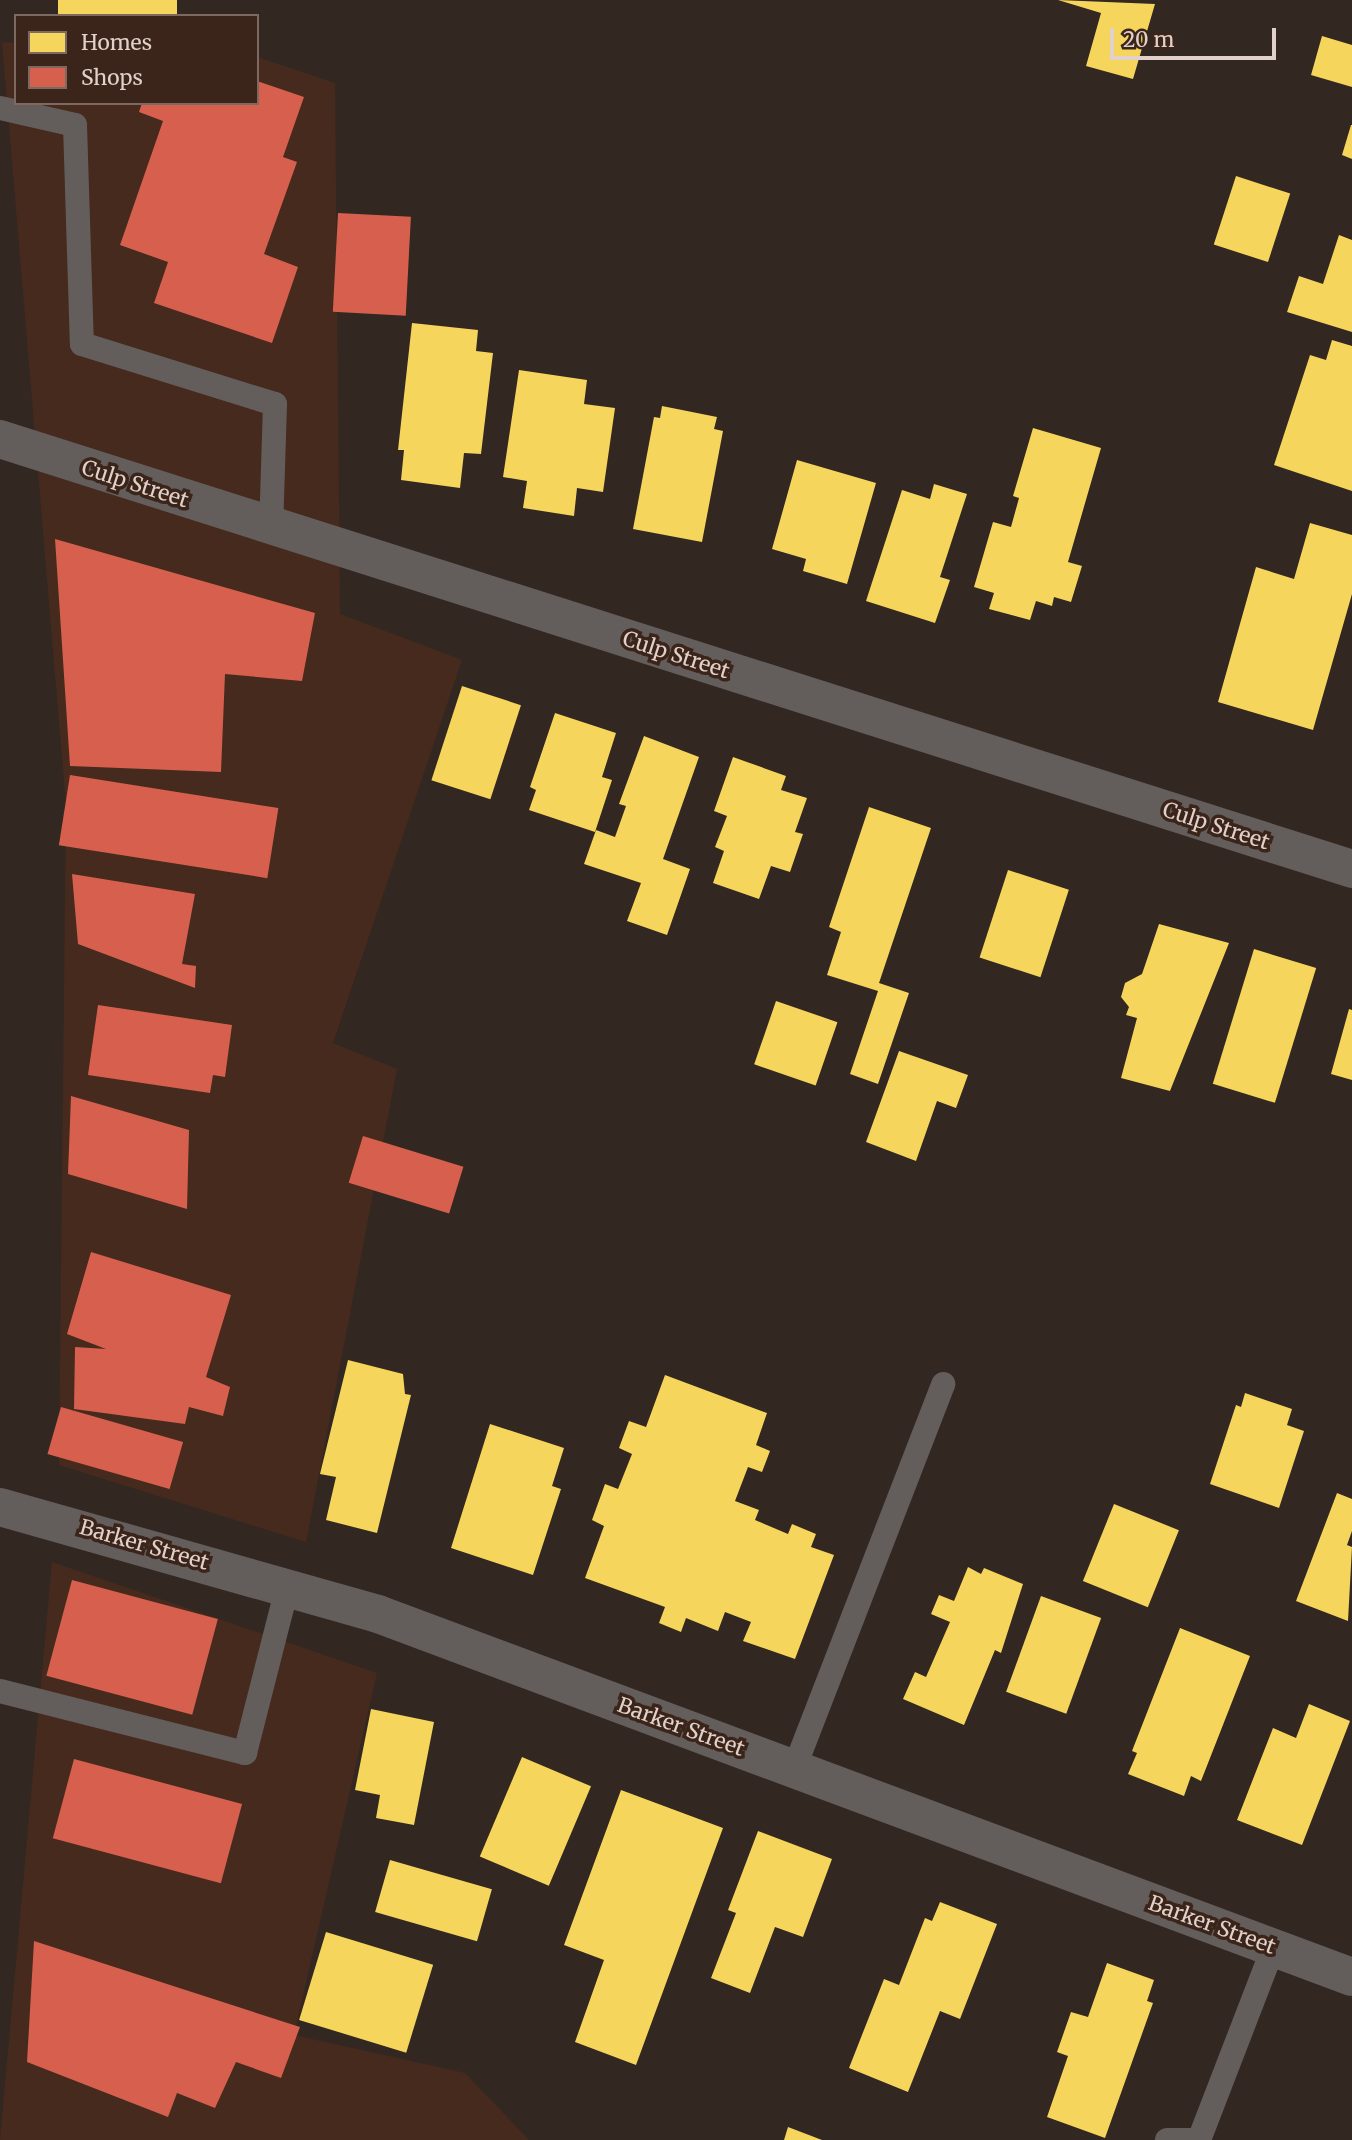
<!DOCTYPE html>
<style>
body{margin:0}
#map{position:relative;width:1352px;height:2140px;overflow:hidden;background:#332721;font-family:Merriweather,serif}
div>[style]{position:absolute}
[style*='--x']{left:calc(var(--x)*1px);top:calc(var(--y)*1px);width:calc(var(--w)*1px);rotate:calc(var(--a)*1deg)}
.built>*{inset:0;background:#462a1e}
.homes>*{inset:0;background:#f6d55c;transform-origin:0 0}
.shops>*{inset:0;background:#d6604d;transform-origin:0 0}
.lane>*{height:24px;margin:-12px;padding:0 12px;transform-origin:12px;border-radius:12px;background:#635e5c}
.street>*{height:38px;margin:-19px;padding:0 19px;transform-origin:19px;border-radius:19px;background:#635e5c}
span{translate:-50% -50%;white-space:nowrap;text-align:center;line-height:1.15;-webkit-text-stroke:7px #3b2419;paint-order:stroke}
.street-label{font-size:21px;color:#e1d1ca}
.legend{position:absolute;left:14px;top:14px;width:245px;height:91px;box-sizing:border-box;background:#3b2419;border:2px solid #7d6960;margin:0;padding:9px 12px;list-style:none;font-size:21px;color:#e1d1ca}
.legend li{display:flex;align-items:center;gap:14px;height:35px}
.legend b{width:35px;border:2px solid #7d6960}
.scale{position:absolute;left:1110px;top:28px;width:166px;height:32px;box-sizing:border-box;border:4px solid #e1d1ca;border-top:0;padding-left:9px;font-size:21px;line-height:24px;white-space:nowrap;color:#e1d1ca;-webkit-text-stroke:5px #3b2419;paint-order:stroke}
</style>
<div id="map">
<div class="built">
<div style="clip-path:polygon(2px 42px,16px 43px,16px 103px,257px 103px,257px 57px,335px 83px,340px 614px,462px 660px,333px 1043px,397px 1069px,306px 1542px,59px 1465px,66px 805px)"></div>
<div style="clip-path:polygon(52px 1562px,377px 1673px,294px 2035px,465px 2073px,529px 2140px,0 2140px)"></div>
</div>
<div class="homes">
<div style="left:58px;top:0;width:119px;height:16px"></div>
<div style="clip-path:polygon(1058px 0,1155px 4px,1133px 79px,1086px 66px,1101px 13px)"></div>
<div style="clip-path:polygon(1322px 36px,1352px 45px,1352px 87px,1311px 75px)"></div>
<div style="clip-path:polygon(1351px 125px,1352px 125px,1352px 159px,1342px 155px)"></div>
<div style="left:1236px;top:176px;width:57px;height:72px;rotate:18deg"></div>
<div style="clip-path:polygon(1339px 235px,1352px 240px,1352px 332px,1287px 312px,1299px 276px,1323px 284px)"></div>
<div style="clip-path:polygon(412px 323px,478px 330px,476px 351px,493px 353px,481px 454px,464px 453px,460px 488px,401px 480px,404px 450px,398px 450px)"></div>
<div style="clip-path:polygon(1332px 340px,1352px 346px,1352px 491px,1274px 465px,1310px 355px,1326px 360px)"></div>
<div style="clip-path:polygon(519px 370px,587px 380px,584px 404px,615px 408px,603px 492px,577px 488px,574px 516px,523px 508px,527px 481px,503px 477px)"></div>
<div style="clip-path:polygon(662px 406px,717px 417px,714px 429px,723px 431px,702px 542px,633px 529px,654px 417px,660px 418px)"></div>
<div style="clip-path:polygon(1033px 428px,1101px 448px,1068px 562px,1082px 566px,1071px 602px,1054px 597px,1052px 606px,1036px 601px,1030px 620px,989px 609px,994px 593px,974px 587px,993px 522px,1011px 527px,1019px 498px,1013px 496px)"></div>
<div style="clip-path:polygon(797px 460px,876px 483px,847px 584px,803px 571px,806px 559px,772px 549px)"></div>
<div style="clip-path:polygon(934px 484px,967px 494px,940px 577px,950px 580px,935px 623px,866px 601px,902px 490px,930px 499px)"></div>
<div style="clip-path:polygon(1310px 523px,1352px 535px,1352px 594px,1313px 730px,1218px 702px,1256px 567px,1294px 579px)"></div>
<div style="left:462px;top:686px;width:62px;height:99px;rotate:18deg"></div>
<div style="clip-path:polygon(555px 713px,616px 733px,602px 777px,612px 780px,595px 832px,529px 810px,536px 790px,530px 787px)"></div>
<div style="clip-path:polygon(644px 736px,699px 757px,663px 859px,690px 869px,667px 935px,627px 921px,641px 883px,584px 864px,596px 830px,615px 837px,626px 806px,619px 804px)"></div>
<div style="clip-path:polygon(733px 757px,786px 776px,781px 790px,807px 798px,795px 832px,803px 834px,790px 872px,771px 866px,759px 899px,713px 883px,724px 851px,715px 847px,727px 816px,714px 811px)"></div>
<div style="clip-path:polygon(869px 807px,931px 828px,879px 983px,909px 993px,878px 1084px,850px 1074px,878px 991px,827px 975px,841px 932px,829px 927px)"></div>
<div style="left:1008px;top:870px;width:64px;height:92px;rotate:18deg"></div>
<div style="clip-path:polygon(1159px 924px,1229px 943px,1170px 1091px,1121px 1078px,1137px 1018px,1126px 1015px,1129px 1007px,1121px 997px,1125px 983px,1142px 974px)"></div>
<div style="left:1254px;top:949px;width:65px;height:141px;rotate:17deg"></div>
<div style="left:776px;top:1001px;width:65px;height:67px;rotate:19deg"></div>
<div style="clip-path:polygon(1349px 1009px,1352px 1010px,1352px 1080px,1331px 1074px)"></div>
<div style="clip-path:polygon(899px 1051px,968px 1075px,956px 1108px,937px 1101px,916px 1161px,866px 1142px)"></div>
<div style="clip-path:polygon(348px 1360px,403px 1374px,405px 1394px,411px 1395px,377px 1533px,326px 1520px,336px 1477px,320px 1474px)"></div>
<div style="clip-path:polygon(665px 1375px,767px 1413px,756px 1445px,770px 1451px,762px 1472px,748px 1467px,735px 1501px,759px 1510px,755px 1520px,788px 1534px,792px 1524px,816px 1534px,811px 1547px,834px 1555px,795px 1659px,743px 1641px,751px 1622px,725px 1612px,718px 1631px,686px 1618px,681px 1632px,659px 1623px,665px 1607px,585px 1578px,604px 1526px,592px 1520px,605px 1484px,618px 1489px,632px 1454px,619px 1448px,629px 1421px,646px 1427px)"></div>
<div style="clip-path:polygon(1245px 1393px,1292px 1409px,1287px 1425px,1304px 1431px,1279px 1508px,1210px 1484px,1236px 1405px,1241px 1407px)"></div>
<div style="clip-path:polygon(490px 1424px,564px 1448px,552px 1486px,561px 1489px,533px 1575px,451px 1548px)"></div>
<div style="clip-path:polygon(1337px 1493px,1352px 1499px,1352px 1531px,1347px 1545px,1352px 1547px,1348px 1621px,1296px 1601px)"></div>
<div style="left:1114px;top:1504px;width:70px;height:83px;rotate:22deg"></div>
<div style="clip-path:polygon(968px 1567px,981px 1574px,984px 1568px,1023px 1584px,1001px 1653px,995px 1650px,964px 1725px,903px 1699px,915px 1672px,926px 1677px,950px 1622px,931px 1614px,939px 1595px,954px 1601px)"></div>
<div style="left:1041px;top:1596px;width:64px;height:102px;rotate:20deg"></div>
<div style="clip-path:polygon(1180px 1628px,1250px 1656px,1201px 1781px,1191px 1776px,1184px 1796px,1128px 1774px,1137px 1753px,1132px 1751px)"></div>
<div style="clip-path:polygon(1309px 1704px,1350px 1721px,1302px 1845px,1237px 1820px,1273px 1728px,1296px 1738px)"></div>
<div style="clip-path:polygon(371px 1709px,434px 1722px,414px 1825px,376px 1818px,380px 1795px,355px 1790px)"></div>
<div style="left:522px;top:1757px;width:75px;height:108px;rotate:23deg"></div>
<div style="clip-path:polygon(621px 1790px,723px 1828px,636px 2065px,575px 2042px,604px 1960px,564px 1945px)"></div>
<div style="clip-path:polygon(758px 1831px,832px 1859px,803px 1937px,775px 1927px,750px 1993px,711px 1978px,736px 1913px,728px 1910px)"></div>
<div style="left:390px;top:1860px;width:106px;height:54px;rotate:16deg"></div>
<div style="clip-path:polygon(940px 1902px,997px 1924px,960px 2019px,940px 2011px,908px 2092px,849px 2068px,884px 1979px,899px 1985px,925px 1918px,932px 1921px)"></div>
<div style="left:326px;top:1932px;width:112px;height:92px;rotate:17deg"></div>
<div style="clip-path:polygon(1107px 1963px,1154px 1980px,1147px 2001px,1153px 2003px,1105px 2138px,1047px 2117px,1068px 2056px,1057px 2052px,1071px 2012px,1088px 2017px)"></div>
<div style="clip-path:polygon(788px 2127px,822px 2140px,784px 2140px)"></div>
</div>
<div class="shops">
<div style="clip-path:polygon(257px 81px,304px 97px,283px 157px,297px 162px,264px 254px,298px 267px,272px 343px,154px 303px,168px 262px,120px 245px,163px 121px,139px 112px,142px 103px,257px 103px)"></div>
<div style="left:338px;top:213px;width:73px;height:99px;rotate:3deg"></div>
<div style="clip-path:polygon(55px 539px,315px 613px,302px 681px,225px 674px,221px 772px,70px 766px)"></div>
<div style="left:70px;top:775px;width:211px;height:71px;rotate:9deg"></div>
<div style="clip-path:polygon(72px 874px,195px 894px,182px 964px,196px 966px,195px 988px,78px 944px)"></div>
<div style="clip-path:polygon(98px 1005px,232px 1025px,225px 1077px,213px 1075px,210px 1093px,88px 1075px)"></div>
<div style="clip-path:polygon(71px 1096px,189px 1130px,187px 1209px,68px 1174px)"></div>
<div style="left:363px;top:1136px;width:105px;height:49px;rotate:17deg"></div>
<div style="clip-path:polygon(91px 1252px,231px 1295px,206px 1377px,230px 1387px,223px 1416px,189px 1407px,185px 1424px,74px 1409px,75px 1347px,106px 1349px,67px 1334px)"></div>
<div style="left:61px;top:1407px;width:127px;height:49px;rotate:16deg"></div>
<div style="left:72px;top:1580px;width:151px;height:99px;rotate:15deg"></div>
<div style="left:74px;top:1759px;width:174px;height:82px;rotate:15deg"></div>
<div style="clip-path:polygon(34px 1941px,300px 2027px,281px 2078px,236px 2062px,215px 2108px,177px 2093px,168px 2117px,27px 2062px)"></div>
</div>
<div class="lane">
<div style="--x:0;--y:108;--w:77;--a:12.8"></div>
<div style="--x:75;--y:125;--w:219;--a:88.2"></div>
<div style="--x:82;--y:344;--w:202;--a:17.3"></div>
<div style="--x:275;--y:404;--w:124;--a:91.8"></div>
<div style="--x:0;--y:1691;--w:253;--a:14.2"></div>
<div style="--x:245;--y:1753;--w:170;--a:-75.7"></div>
<div style="--x:794;--y:1769;--w:413;--a:-68.8"></div>
<div style="--x:1167;--y:2140;--w:22;--a:0"></div>
<div style="--x:1199;--y:2140;--w:206;--a:-68.9"></div>
</div>
<div class="street">
<div style="--x:0;--y:439;--w:1419;--a:17.64"></div>
<div style="--x:0;--y:1507;--w:393;--a:15.8"></div>
<div style="--x:378;--y:1614;--w:1039;--a:20.44"></div>
</div>
<div class="street-label">
<span style="left:135px;top:484px;rotate:18deg">Culp Street</span>
<span style="left:676px;top:655px;rotate:18deg">Culp Street</span>
<span style="left:1216px;top:826px;rotate:18deg">Culp Street</span>
<span style="left:144px;top:1545px;rotate:16deg">Barker Street</span>
<span style="left:681px;top:1727px;rotate:20deg">Barker Street</span>
<span style="left:1212px;top:1925px;rotate:20deg">Barker Street</span>
</div>
<ul class="legend">
<li><b style="height:19px;background:#f6d55c"></b>Homes</li>
<li><b style="height:19px;background:#d6604d"></b>Shops</li>
</ul>
<div class="scale">20 m</div>
</div>
